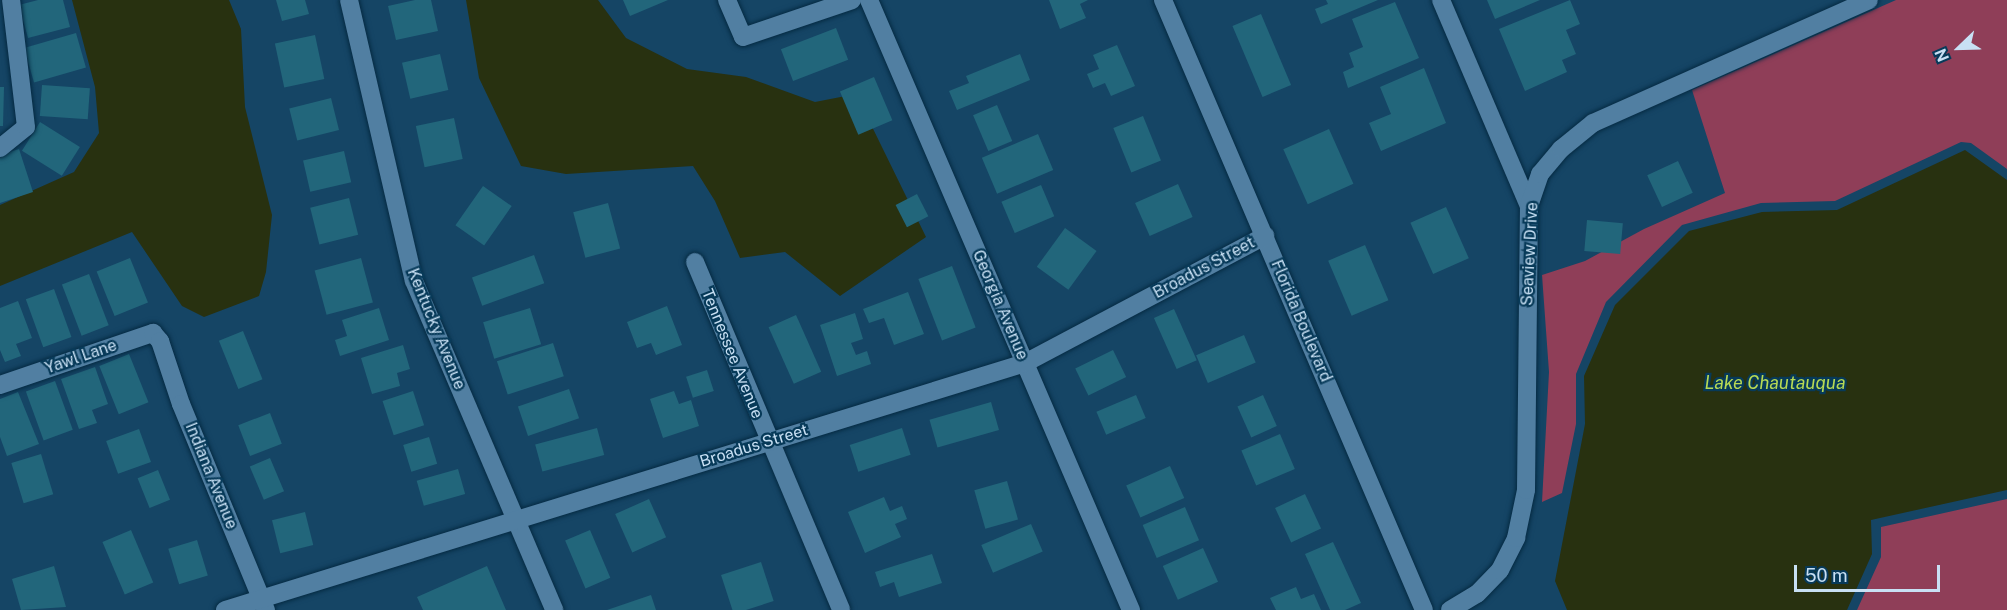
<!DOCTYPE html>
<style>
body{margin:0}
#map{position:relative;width:2007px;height:610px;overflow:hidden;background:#154565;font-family:"Public Sans",sans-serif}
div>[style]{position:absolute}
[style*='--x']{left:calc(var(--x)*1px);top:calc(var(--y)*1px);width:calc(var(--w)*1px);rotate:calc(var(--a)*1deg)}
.green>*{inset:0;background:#8f3e58}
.water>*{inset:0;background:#283110}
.building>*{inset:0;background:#22667b;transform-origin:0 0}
.roads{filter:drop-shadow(0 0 2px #052a42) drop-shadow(0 0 2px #052a42)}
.minor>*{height:18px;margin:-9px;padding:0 9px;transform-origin:9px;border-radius:9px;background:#517fa2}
span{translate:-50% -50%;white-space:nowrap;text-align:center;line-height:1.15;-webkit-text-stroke:4.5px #073a59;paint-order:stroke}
.street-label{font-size:16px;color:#c8e0f4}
.water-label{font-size:18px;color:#b8da54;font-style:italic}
.north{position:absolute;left:1929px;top:18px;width:60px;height:60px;-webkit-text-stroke:4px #073a59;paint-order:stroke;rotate:247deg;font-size:16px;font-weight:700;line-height:24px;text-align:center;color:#c8e0f4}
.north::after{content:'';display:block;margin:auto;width:21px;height:27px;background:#c8e0f4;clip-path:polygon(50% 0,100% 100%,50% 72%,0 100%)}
.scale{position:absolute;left:1794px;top:565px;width:146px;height:27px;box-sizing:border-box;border:3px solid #c8e0f4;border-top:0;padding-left:8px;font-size:18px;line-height:21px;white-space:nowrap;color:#c8e0f4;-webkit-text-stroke:4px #073a59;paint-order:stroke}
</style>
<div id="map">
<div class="green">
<div style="clip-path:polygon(1896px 0,2007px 0,2007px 169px,1971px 143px,1961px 142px,1835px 201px,1761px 203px,1682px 225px,1606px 302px,1576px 374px,1576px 424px,1562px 493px,1542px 502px,1549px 372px,1542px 275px,1585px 261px,1644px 229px,1725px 193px,1692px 90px)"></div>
<div style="clip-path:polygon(2007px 499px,2007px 610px,1857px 610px,1881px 557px,1881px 527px)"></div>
</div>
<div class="water">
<div style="clip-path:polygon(72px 0,229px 0,241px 29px,245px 107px,272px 215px,266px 272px,259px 296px,204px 317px,182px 306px,132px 232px,0 286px,0 205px,74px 172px,99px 133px,95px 87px)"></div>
<div style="clip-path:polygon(466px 0,598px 0,626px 38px,687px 69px,746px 77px,815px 102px,856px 94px,926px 237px,840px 296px,785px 252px,740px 258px,715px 201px,693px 166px,566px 174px,521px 166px,479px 78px)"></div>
<div style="clip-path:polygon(1965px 150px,2007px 180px,2007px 490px,1871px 520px,1872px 554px,1847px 610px,1567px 610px,1555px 581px,1585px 424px,1584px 376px,1615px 305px,1689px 231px,1762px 212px,1837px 210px)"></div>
</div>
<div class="building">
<div style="clip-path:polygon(38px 0,63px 0,70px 27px,28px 38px,19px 5px)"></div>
<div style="clip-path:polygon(276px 0,305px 0,309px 14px,282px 21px)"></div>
<div style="clip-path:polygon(415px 0,431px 0,438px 31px,396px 40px,388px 6px)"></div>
<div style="clip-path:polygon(623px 0,668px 0,630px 16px)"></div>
<div style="clip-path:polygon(1049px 0,1088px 0,1080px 4px,1086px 18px,1060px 29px)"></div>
<div style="clip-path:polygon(1326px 0,1378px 0,1321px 24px,1315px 9px,1328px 4px)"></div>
<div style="clip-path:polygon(1487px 0,1540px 0,1495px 19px)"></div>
<div style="clip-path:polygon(1570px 0,1580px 24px,1566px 30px,1576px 54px,1562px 60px,1567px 72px,1525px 91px,1499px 29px)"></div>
<div style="clip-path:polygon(1395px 2px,1419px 58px,1348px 88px,1343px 72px,1354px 67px,1349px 53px,1363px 47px,1352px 19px)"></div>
<div style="left:1261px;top:14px;width:77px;height:31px;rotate:67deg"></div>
<div style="left:836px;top:28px;width:34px;height:59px;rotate:69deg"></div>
<div style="left:76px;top:33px;width:36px;height:54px;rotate:74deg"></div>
<div style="left:315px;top:35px;width:45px;height:41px;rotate:78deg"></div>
<div style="clip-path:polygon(1117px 45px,1135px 86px,1111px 96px,1105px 83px,1093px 88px,1087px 74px,1099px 69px,1093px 55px)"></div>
<div style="left:440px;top:54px;width:37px;height:39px;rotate:77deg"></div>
<div style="clip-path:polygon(1020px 54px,1030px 80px,957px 110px,949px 91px,969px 83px,966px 76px)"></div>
<div style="clip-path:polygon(1424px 68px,1446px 123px,1381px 151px,1369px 123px,1391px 114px,1380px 87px)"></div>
<div style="left:874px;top:77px;width:47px;height:37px;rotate:67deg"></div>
<div style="left:42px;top:85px;width:48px;height:31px;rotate:4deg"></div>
<div style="clip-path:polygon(0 87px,4px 87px,3px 126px,0 126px)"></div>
<div style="left:331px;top:98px;width:33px;height:43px;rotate:76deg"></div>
<div style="left:997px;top:105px;width:39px;height:26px;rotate:67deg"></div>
<div style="left:1143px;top:116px;width:48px;height:32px;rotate:68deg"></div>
<div style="left:454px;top:118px;width:42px;height:39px;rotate:78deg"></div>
<div style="left:40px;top:122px;width:47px;height:34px;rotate:32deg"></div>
<div style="left:1329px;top:129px;width:60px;height:50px;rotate:66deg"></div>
<div style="left:1038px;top:134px;width:39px;height:61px;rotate:67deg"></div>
<div style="clip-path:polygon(19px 149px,33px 192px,0 203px,0 155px)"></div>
<div style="left:344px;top:151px;width:32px;height:42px;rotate:77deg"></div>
<div style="left:1678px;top:161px;width:35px;height:34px;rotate:65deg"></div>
<div style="left:1178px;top:184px;width:36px;height:47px;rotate:66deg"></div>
<div style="left:1041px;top:185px;width:34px;height:43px;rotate:67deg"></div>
<div style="left:483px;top:186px;width:35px;height:48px;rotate:35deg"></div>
<div style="left:917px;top:194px;width:25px;height:24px;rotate:63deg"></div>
<div style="left:349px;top:198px;width:38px;height:40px;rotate:76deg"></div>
<div style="left:608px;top:203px;width:47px;height:36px;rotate:75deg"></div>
<div style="left:1446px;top:207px;width:56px;height:39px;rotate:66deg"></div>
<div style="left:1587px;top:220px;width:36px;height:31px;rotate:5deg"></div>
<div style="left:1065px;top:228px;width:39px;height:48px;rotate:36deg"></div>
<div style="left:1365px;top:245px;width:60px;height:40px;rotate:67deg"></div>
<div style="left:534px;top:255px;width:30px;height:66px;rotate:70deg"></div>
<div style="left:130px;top:258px;width:48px;height:36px;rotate:68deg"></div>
<div style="left:361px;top:258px;width:46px;height:48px;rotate:75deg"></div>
<div style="left:952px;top:266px;width:66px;height:36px;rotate:69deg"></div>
<div style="left:89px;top:274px;width:55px;height:29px;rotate:69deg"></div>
<div style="left:54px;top:289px;width:51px;height:30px;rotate:70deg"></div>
<div style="clip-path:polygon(908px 292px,924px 334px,894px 345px,884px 318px,869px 323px,863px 309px)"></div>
<div style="clip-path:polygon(18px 301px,32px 338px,16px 344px,21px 356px,5px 362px,0 350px,0 308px)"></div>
<div style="clip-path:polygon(667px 306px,682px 345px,656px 355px,651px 343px,637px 348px,627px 322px)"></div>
<div style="clip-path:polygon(379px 308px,389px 340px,340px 356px,335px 340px,347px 336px,342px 320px)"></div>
<div style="left:530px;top:308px;width:38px;height:49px;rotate:73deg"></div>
<div style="left:1174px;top:309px;width:56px;height:22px;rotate:66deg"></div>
<div style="clip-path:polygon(855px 313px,863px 339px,851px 343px,856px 355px,867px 351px,871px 364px,837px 376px,820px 325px)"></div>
<div style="left:796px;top:315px;width:62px;height:30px;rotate:66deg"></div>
<div style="left:243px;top:331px;width:52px;height:26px;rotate:68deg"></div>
<div style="left:1244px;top:335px;width:30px;height:52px;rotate:67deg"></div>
<div style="left:553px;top:343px;width:35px;height:59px;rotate:72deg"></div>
<div style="clip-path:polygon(403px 345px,410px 369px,397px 373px,400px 386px,372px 394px,361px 358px)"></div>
<div style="left:1113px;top:350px;width:30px;height:42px;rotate:64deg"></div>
<div style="left:129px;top:354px;width:52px;height:32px;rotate:68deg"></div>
<div style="clip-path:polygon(95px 367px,108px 404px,92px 410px,97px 423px,79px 429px,61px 379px)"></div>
<div style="left:707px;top:370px;width:22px;height:22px;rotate:72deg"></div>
<div style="left:55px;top:381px;width:52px;height:31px;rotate:70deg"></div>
<div style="left:569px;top:389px;width:31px;height:54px;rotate:71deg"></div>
<div style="left:413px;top:391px;width:36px;height:32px;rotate:72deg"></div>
<div style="clip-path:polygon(674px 391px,679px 404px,691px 400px,699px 426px,663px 438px,650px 399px)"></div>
<div style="clip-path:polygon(18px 392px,39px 444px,7px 456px,0 437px,0 399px)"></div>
<div style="left:1136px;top:395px;width:25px;height:43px;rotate:67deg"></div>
<div style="left:1263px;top:395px;width:34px;height:28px;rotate:66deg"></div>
<div style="left:991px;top:402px;width:29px;height:64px;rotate:74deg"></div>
<div style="left:270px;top:413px;width:33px;height:34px;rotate:69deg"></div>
<div style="left:597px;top:428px;width:28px;height:64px;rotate:75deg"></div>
<div style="left:902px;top:428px;width:28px;height:55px;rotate:72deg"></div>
<div style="left:139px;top:429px;width:35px;height:35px;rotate:70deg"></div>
<div style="left:1280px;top:434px;width:38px;height:42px;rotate:67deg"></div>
<div style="left:429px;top:437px;width:28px;height:27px;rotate:73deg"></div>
<div style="left:41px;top:454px;width:42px;height:31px;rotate:73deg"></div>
<div style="left:270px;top:458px;width:36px;height:22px;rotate:67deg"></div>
<div style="left:1170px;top:466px;width:35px;height:48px;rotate:66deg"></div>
<div style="left:458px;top:469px;width:26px;height:43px;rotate:74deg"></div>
<div style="left:158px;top:470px;width:32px;height:22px;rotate:68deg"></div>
<div style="left:1007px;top:481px;width:40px;height:34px;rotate:74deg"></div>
<div style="left:1305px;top:494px;width:38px;height:33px;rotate:65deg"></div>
<div style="clip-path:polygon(884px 497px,890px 511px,902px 506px,907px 519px,895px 524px,901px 537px,865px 553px,848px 512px)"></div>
<div style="left:649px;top:499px;width:42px;height:37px;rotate:66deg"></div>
<div style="left:1185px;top:507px;width:36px;height:46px;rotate:67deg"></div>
<div style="left:305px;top:512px;width:34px;height:34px;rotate:76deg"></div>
<div style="left:1031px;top:524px;width:30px;height:54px;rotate:67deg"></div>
<div style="left:131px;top:530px;width:57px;height:31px;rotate:67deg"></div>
<div style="left:590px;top:530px;width:52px;height:27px;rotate:67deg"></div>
<div style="left:197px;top:540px;width:37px;height:30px;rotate:73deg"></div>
<div style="clip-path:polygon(1333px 542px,1361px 603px,1345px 610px,1330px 610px,1305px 554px)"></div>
<div style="left:1203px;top:548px;width:37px;height:44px;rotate:66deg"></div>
<div style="clip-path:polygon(932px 554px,942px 583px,899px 597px,894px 582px,880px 587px,875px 572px)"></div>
<div style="left:761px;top:562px;width:41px;height:42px;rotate:72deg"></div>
<div style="clip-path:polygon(54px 566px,66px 607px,21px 610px,12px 579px)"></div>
<div style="clip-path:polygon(487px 566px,506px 610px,423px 610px,417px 597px)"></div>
<div style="clip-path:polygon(1296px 587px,1301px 599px,1314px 594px,1321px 610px,1276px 610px,1270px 598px)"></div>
<div style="clip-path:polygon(651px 595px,656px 610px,607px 610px)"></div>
</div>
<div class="roads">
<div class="minor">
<div style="--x:349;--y:0;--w:288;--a:77"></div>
<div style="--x:414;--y:281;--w:358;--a:66.9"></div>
<div style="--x:727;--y:0;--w:40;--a:66.6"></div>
<div style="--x:743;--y:37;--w:115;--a:-18.7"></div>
<div style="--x:869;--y:0;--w:664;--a:66.76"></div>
<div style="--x:1163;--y:0;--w:663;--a:66.84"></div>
<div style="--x:1441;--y:0;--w:224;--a:66.9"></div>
<div style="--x:0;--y:148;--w:33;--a:-39"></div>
<div style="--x:26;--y:127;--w:128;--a:-96.7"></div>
<div style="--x:695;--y:262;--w:377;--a:67.2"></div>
<div style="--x:0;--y:385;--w:162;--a:-18.8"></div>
<div style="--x:153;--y:333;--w:11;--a:49"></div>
<div style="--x:160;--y:341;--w:66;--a:71.6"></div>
<div style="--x:181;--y:404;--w:223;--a:67.6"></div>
<div style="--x:225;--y:610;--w:837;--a:-17.16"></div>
<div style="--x:1025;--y:363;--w:272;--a:-27.9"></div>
<div style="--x:1450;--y:610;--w:31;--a:-31"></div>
<div style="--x:1477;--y:594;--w:33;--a:-46"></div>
<div style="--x:1500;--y:570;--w:36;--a:-63"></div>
<div style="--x:1516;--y:538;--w:49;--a:-78.2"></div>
<div style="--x:1526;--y:490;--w:284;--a:-89.4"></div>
<div style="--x:1529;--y:206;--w:34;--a:-71"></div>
<div style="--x:1540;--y:174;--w:33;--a:-50"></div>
<div style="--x:1561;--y:149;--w:41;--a:-39.1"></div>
<div style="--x:1593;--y:123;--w:302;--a:-24"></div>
</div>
</div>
<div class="street-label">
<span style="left:1530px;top:254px;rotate:-87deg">Seaview Drive</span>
<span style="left:1204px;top:268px;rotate:-28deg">Broadus Street</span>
<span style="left:1000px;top:305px;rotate:67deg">Georgia Avenue</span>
<span style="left:1301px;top:321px;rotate:67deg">Florida Boulevard</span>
<span style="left:436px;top:329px;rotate:68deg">Kentucky Avenue</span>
<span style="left:732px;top:354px;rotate:68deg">Tennessee Avenue</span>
<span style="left:81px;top:357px;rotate:-19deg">Yawl Lane</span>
<span style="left:754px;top:446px;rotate:-17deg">Broadus Street</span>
<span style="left:211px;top:476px;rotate:68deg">Indiana Avenue</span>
</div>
<div class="water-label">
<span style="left:1775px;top:383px">Lake Chautauqua</span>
</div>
<div class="north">N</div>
<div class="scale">50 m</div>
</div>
